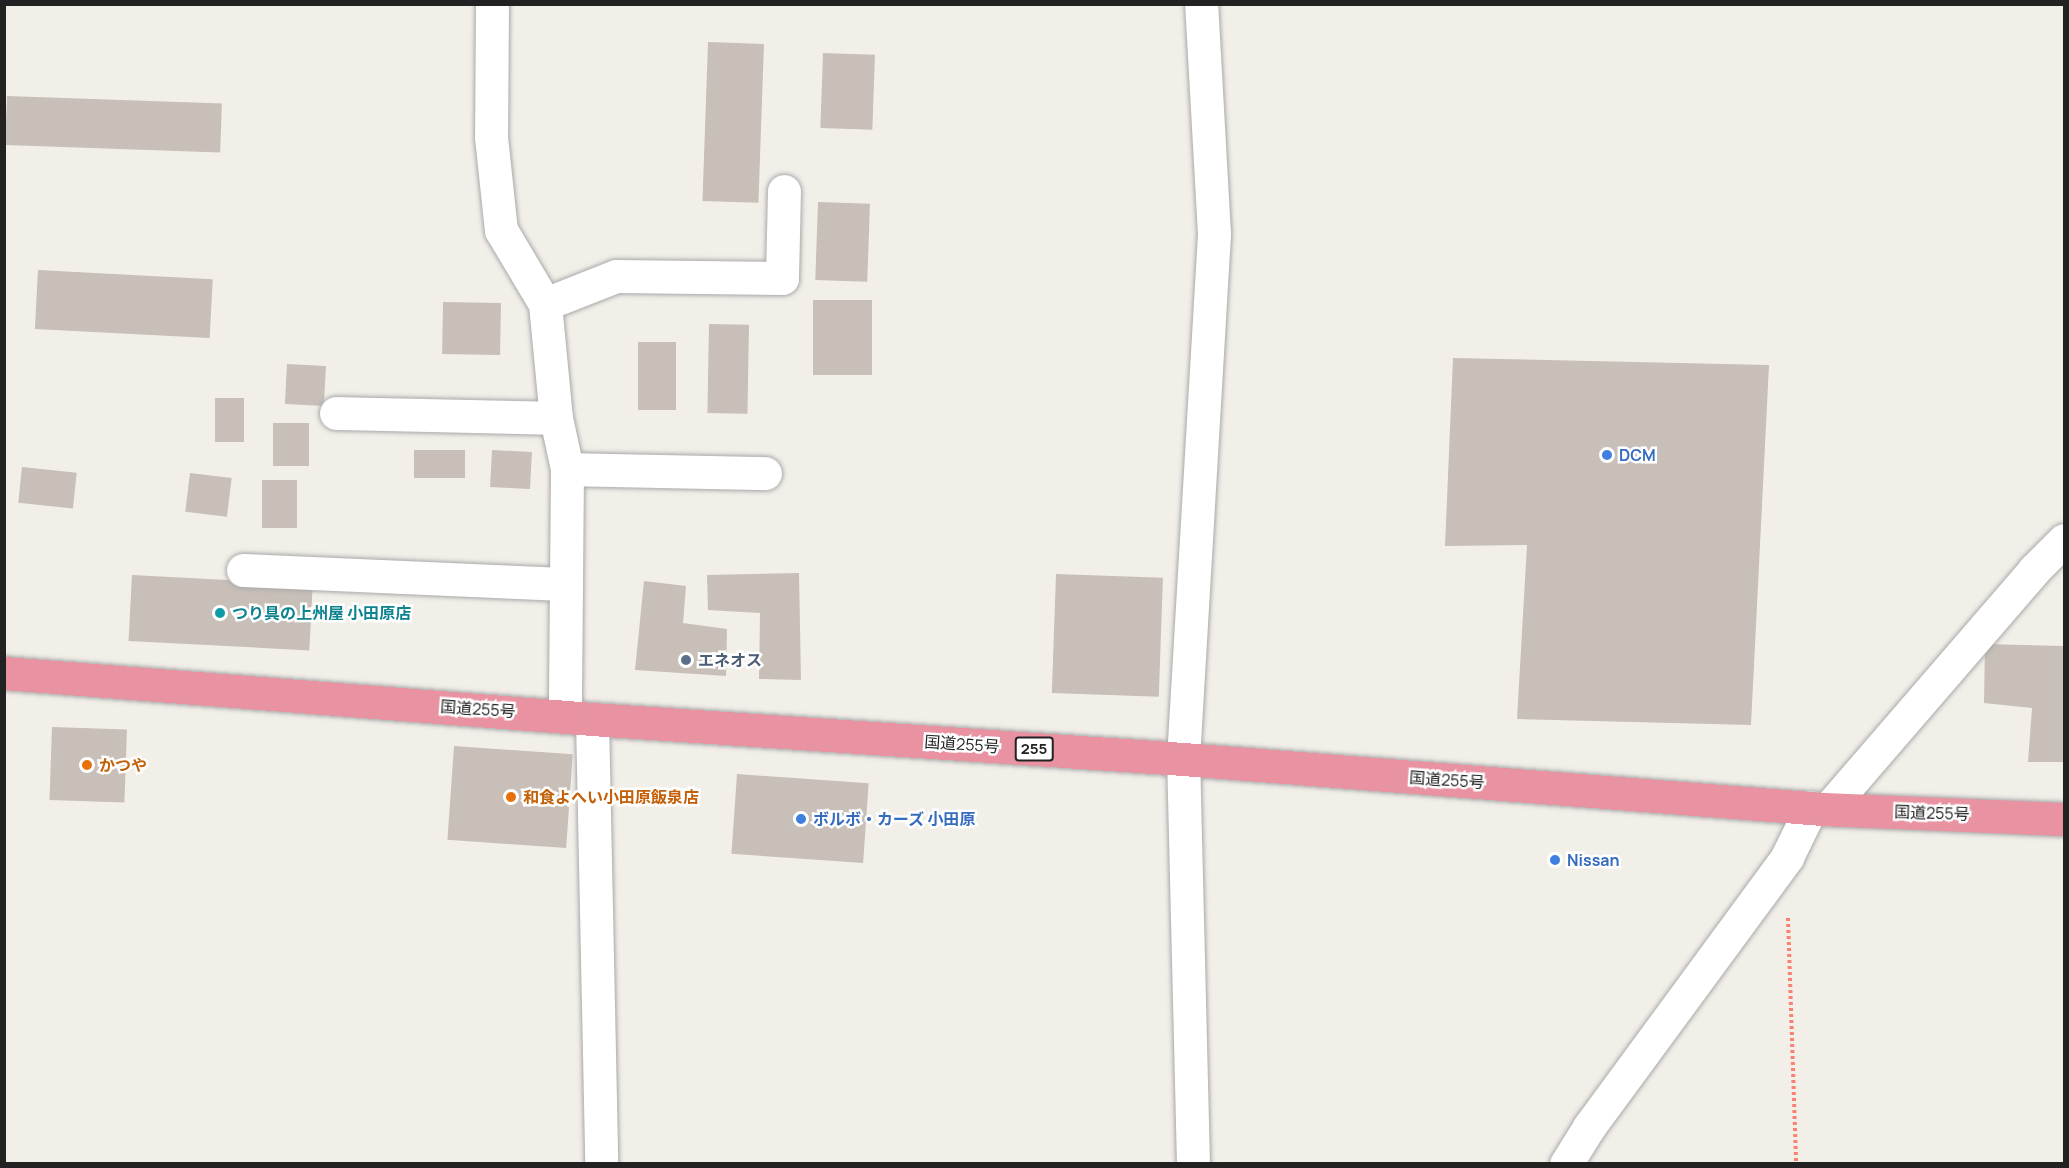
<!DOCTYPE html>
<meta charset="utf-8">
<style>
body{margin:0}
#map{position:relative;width:2069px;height:1168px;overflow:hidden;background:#f2efe9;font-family:Manrope,"Noto Sans JP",sans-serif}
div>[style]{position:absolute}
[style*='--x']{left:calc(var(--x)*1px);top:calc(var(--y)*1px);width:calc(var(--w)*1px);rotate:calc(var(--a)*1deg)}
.building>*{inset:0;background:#c7bfb8;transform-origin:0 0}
.path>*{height:4px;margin-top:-2px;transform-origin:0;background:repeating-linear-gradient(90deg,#fa8072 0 3px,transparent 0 6px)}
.roads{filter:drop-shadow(0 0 2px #a9a9a9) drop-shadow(0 0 2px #a9a9a9)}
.minor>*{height:33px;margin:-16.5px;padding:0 16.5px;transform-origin:16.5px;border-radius:16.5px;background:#fff}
.highway>*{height:33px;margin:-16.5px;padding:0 16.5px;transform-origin:16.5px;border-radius:16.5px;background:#e892a2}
.dots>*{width:16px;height:16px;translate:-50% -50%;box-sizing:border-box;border:3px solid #fff;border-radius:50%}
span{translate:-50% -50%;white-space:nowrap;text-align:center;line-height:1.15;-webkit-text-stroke:5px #fff;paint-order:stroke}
.shield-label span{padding:2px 4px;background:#fff;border:2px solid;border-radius:4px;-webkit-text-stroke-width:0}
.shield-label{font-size:15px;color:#222;font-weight:700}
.shop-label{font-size:16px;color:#366cbe;font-weight:700}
.left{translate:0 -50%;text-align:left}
.culture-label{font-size:16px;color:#0d838f;font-weight:700}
.service-label{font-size:16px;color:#4e5e75;font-weight:700}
.street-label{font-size:16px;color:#222}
.food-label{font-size:16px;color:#c56008;font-weight:700}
.frame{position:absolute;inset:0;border:6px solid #222;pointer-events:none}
</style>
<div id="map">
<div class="building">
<div style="left:708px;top:42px;width:56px;height:159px;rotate:2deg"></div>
<div style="left:823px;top:53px;width:52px;height:75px;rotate:2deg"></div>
<div style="left:7px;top:96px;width:215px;height:49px;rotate:2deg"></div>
<div style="left:818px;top:202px;width:52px;height:78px;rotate:2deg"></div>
<div style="left:38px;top:270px;width:175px;height:59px;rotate:3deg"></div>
<div style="left:813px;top:300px;width:59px;height:75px"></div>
<div style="left:443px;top:302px;width:58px;height:52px;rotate:1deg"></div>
<div style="left:709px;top:324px;width:40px;height:89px;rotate:1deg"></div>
<div style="left:638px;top:342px;width:38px;height:68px"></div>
<div style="clip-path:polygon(1453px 358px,1769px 365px,1751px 725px,1517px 719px,1527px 545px,1445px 546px)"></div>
<div style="left:287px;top:364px;width:39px;height:40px;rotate:3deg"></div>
<div style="left:215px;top:398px;width:29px;height:44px"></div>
<div style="left:273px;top:423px;width:36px;height:43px"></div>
<div style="left:414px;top:450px;width:51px;height:28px"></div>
<div style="left:492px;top:450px;width:40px;height:37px;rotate:3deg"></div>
<div style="left:22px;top:467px;width:55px;height:36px;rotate:6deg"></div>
<div style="left:190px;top:473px;width:42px;height:39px;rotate:7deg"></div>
<div style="left:262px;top:480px;width:35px;height:48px"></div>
<div style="clip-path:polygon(799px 573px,801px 680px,759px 679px,760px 613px,708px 610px,707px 575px)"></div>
<div style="left:1056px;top:574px;width:107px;height:119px;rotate:2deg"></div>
<div style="left:132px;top:575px;width:181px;height:66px;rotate:3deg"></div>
<div style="clip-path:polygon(644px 581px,686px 586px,683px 623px,727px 629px,726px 676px,635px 670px)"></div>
<div style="clip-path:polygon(1985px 644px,2064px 646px,2064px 762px,2028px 762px,2032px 708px,1984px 703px)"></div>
<div style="left:52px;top:727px;width:75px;height:73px;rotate:2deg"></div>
<div style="left:454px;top:746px;width:119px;height:94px;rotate:4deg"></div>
<div style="left:737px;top:774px;width:132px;height:80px;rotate:4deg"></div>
</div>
<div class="path">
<div style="--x:1788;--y:918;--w:246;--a:88.1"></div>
</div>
<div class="roads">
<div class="minor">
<div style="--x:492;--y:4;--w:133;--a:90.4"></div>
<div style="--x:491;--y:137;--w:94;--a:83.9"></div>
<div style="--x:501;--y:230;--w:86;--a:59.3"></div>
<div style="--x:545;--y:304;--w:115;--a:84.5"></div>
<div style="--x:556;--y:418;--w:52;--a:77.8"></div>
<div style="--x:567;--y:469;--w:247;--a:90.5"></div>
<div style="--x:545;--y:304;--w:76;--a:-21.5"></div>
<div style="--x:616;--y:276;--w:166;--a:0.7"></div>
<div style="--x:782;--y:278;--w:87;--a:-88.7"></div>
<div style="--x:336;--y:413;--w:220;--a:1.3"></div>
<div style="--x:567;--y:469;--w:198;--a:1.2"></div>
<div style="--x:243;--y:570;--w:321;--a:2.5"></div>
<div style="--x:592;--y:719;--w:445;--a:88.8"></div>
<div style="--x:1828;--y:809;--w:316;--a:-49.2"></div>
<div style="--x:2034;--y:570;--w:42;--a:-45"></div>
<div style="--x:1193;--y:1164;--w:405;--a:-91.4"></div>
<div style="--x:1183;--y:759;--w:526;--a:-86.62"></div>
<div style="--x:1214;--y:234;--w:230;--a:-93.2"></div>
<div style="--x:1566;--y:1164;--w:44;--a:-58.1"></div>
<div style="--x:1589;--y:1127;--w:335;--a:-53.7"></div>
<div style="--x:1787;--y:857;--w:55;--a:-63.9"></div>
</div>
<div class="highway">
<div style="--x:4;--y:673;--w:590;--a:4.47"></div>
<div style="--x:592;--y:719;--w:592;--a:3.87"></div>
<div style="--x:1183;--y:759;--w:641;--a:4.47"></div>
<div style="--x:1822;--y:809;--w:242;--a:2.4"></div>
</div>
</div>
<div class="dots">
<div style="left:1607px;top:455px;background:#3f7fe0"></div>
<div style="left:220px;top:613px;background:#0f9aa8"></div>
<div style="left:686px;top:660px;background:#5c6f8a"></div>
<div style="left:87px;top:765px;background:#e8710a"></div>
<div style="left:511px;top:797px;background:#e8710a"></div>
<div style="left:801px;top:819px;background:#3f7fe0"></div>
<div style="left:1555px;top:860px;background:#3f7fe0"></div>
</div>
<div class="shield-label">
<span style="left:1034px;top:749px">255</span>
</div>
<div class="shop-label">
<span class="left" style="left:1619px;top:455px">DCM</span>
<span class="left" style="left:813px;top:819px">ボルボ・カーズ 小田原</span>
<span class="left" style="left:1567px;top:860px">Nissan</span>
</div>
<div class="culture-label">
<span class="left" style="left:232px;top:613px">つり具の上州屋 小田原店</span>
</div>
<div class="service-label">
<span class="left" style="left:698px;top:660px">エネオス</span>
</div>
<div class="street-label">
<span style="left:478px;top:709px;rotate:4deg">国道255号</span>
<span style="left:962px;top:744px;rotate:4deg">国道255号</span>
<span style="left:1447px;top:780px;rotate:4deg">国道255号</span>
<span style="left:1932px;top:813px;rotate:2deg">国道255号</span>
</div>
<div class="food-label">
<span class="left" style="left:99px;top:765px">かつや</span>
<span class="left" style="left:523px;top:797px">和食よへい小田原飯泉店</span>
</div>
<div class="frame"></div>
</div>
